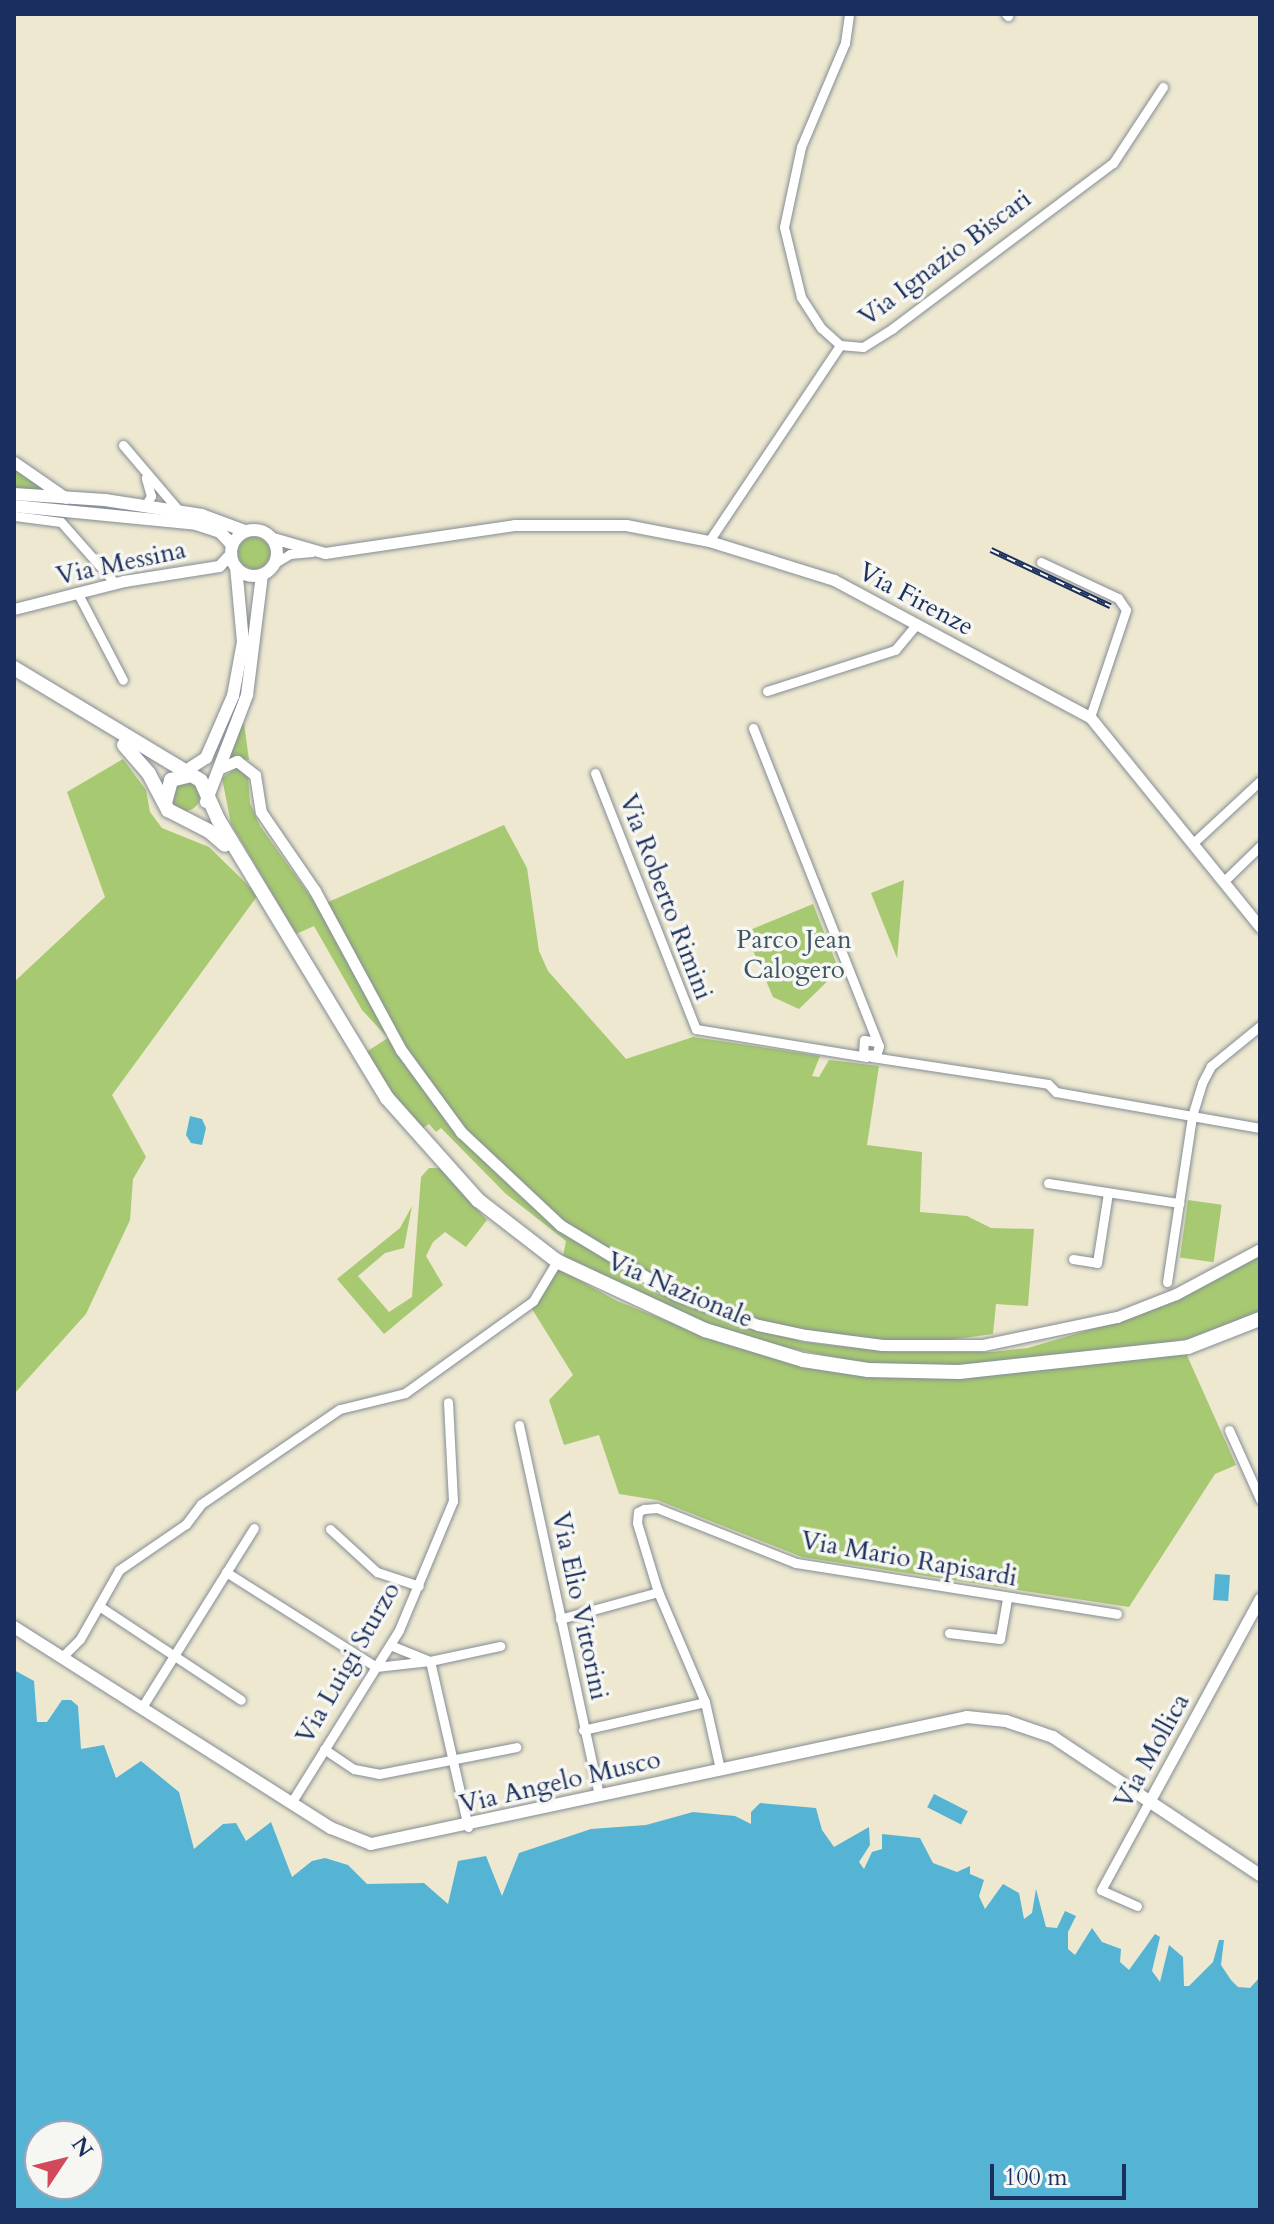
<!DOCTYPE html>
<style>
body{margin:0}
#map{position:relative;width:1274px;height:2224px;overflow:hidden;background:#ede8cf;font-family:Cardo,serif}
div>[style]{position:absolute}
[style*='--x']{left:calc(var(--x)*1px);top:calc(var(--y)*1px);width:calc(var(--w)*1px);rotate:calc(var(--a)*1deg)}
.green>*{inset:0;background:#a7c971;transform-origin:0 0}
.round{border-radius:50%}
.water>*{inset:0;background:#55b4d4;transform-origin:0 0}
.roads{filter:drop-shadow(0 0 2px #848c96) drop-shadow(0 0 2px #848c96)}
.minor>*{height:9px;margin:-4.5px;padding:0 4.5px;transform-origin:4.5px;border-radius:4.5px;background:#fff}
.tertiary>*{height:11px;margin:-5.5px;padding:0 5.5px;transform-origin:5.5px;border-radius:5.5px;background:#fff}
.secondary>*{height:12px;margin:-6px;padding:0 6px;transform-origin:6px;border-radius:6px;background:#fff}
.secondary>.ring{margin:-6px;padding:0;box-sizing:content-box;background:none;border:12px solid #fff;border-radius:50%}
.primary>*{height:14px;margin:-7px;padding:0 7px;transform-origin:7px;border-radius:7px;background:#fff}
.rail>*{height:6px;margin-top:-3px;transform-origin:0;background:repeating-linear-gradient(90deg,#f6f6f2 0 9px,#1b2f5e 0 18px);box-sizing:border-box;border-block:2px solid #1b2f5e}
span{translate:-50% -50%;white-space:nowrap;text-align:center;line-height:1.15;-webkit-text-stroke:7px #f6f6f2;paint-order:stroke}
.street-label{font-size:26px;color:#1b2f5e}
.park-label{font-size:26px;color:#3e5663}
.frame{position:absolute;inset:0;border:16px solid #1b2f5e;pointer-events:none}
.north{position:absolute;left:24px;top:2120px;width:80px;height:80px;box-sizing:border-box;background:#f6f6f2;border:2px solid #9ea6b7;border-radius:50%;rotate:55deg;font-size:22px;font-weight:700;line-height:32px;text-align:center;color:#1b2f5e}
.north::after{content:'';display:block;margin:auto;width:28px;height:36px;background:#d1495b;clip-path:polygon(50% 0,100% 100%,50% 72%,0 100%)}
.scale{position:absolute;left:990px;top:2164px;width:136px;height:36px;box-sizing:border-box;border:4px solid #1b2f5e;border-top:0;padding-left:10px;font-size:24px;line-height:28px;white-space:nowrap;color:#1b2f5e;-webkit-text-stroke:6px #f6f6f2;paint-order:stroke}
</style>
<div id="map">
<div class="green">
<div style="clip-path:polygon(14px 467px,43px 489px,44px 490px,14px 488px)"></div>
<div class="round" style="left:238px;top:537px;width:32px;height:32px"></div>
<div style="clip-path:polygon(244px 723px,249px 760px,228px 757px,243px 724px)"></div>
<div style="clip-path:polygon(123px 759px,146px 790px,150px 812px,162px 828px,209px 847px,258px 895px,112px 1095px,146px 1157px,133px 1179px,130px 1220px,86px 1314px,14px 1394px,14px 982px,105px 897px,67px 792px)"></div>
<div style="clip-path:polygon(238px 767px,248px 777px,250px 803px,260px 826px,326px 918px,432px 1102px,520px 1196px,650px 1291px,803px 1342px,892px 1352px,992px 1352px,1028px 1348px,1109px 1324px,1260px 1254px,1260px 1312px,1188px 1339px,1147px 1346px,959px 1366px,862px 1363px,751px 1340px,668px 1310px,563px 1256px,566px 1241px,506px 1194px,441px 1128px,436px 1132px,429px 1124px,420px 1130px,392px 1092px,366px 1052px,388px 1038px,362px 1010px,314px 926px,296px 934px,231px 824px,222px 778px)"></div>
<div class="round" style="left:170px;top:781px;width:30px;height:30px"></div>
<div style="clip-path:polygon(504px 825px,527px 868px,539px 951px,548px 971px,626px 1059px,693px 1037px,820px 1056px,812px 1076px,819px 1077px,829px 1060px,879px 1066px,867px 1145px,922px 1152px,920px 1212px,967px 1216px,991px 1228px,1034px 1229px,1028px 1306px,996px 1304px,993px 1334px,918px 1344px,821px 1335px,746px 1318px,674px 1290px,590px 1244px,486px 1157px,406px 1053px,326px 903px)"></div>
<div style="clip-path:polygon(904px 880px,897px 958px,871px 893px)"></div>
<div style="clip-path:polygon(813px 904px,839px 970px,799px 1009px,773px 997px,745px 932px)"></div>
<div style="clip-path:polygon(429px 1168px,440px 1168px,487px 1220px,466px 1247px,445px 1232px,433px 1242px,426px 1256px,443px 1285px,384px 1334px,337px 1279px,400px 1228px,412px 1206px,404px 1248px,385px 1253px,358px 1276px,389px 1312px,412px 1297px,421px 1177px)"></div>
<div style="left:1188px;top:1200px;width:34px;height:58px;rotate:8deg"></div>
<div style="clip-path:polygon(559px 1269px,617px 1301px,705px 1336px,807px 1367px,869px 1377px,961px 1377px,1185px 1351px,1236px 1465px,1215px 1474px,1129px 1607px,802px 1557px,657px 1500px,619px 1494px,599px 1435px,564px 1445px,549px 1400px,573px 1375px,532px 1309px)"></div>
</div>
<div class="water">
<div style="clip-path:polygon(190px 1116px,202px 1119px,206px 1128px,202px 1145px,191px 1143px,186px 1135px)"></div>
<div style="left:1215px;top:1574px;width:15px;height:26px;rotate:4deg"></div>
<div style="clip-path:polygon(evenodd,14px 1670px,34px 1681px,37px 1722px,47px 1722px,62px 1700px,71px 1700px,78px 1706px,81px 1749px,104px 1745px,116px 1778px,141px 1761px,179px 1792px,194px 1849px,223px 1824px,236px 1823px,246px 1841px,271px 1822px,292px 1877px,312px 1861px,325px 1858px,348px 1865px,367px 1884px,424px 1883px,448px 1904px,458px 1861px,486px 1856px,502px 1896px,519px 1853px,591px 1829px,646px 1825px,693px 1812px,735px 1816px,751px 1824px,751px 1812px,760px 1803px,816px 1808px,822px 1830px,834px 1847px,869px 1827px,870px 1845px,859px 1862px,864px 1869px,872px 1852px,882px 1849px,882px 1834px,920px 1838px,933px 1863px,957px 1872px,970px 1866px,970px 1874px,984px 1880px,979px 1896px,985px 1909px,1003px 1884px,1019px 1893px,1024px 1919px,1032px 1913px,1036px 1889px,1046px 1927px,1057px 1928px,1065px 1911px,1076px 1916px,1068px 1932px,1068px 1949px,1075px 1955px,1092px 1928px,1102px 1942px,1121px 1949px,1120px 1962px,1129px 1970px,1155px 1934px,1160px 1937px,1152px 1971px,1160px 1982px,1169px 1945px,1183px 1957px,1184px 1986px,1189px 1986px,1213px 1962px,1219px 1940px,1224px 1940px,1221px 1965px,1231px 1980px,1238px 1987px,1250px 1988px,1260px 1977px,1260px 2210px,14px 2210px,14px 1670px,40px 2136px,88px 2136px,88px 2184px,40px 2184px,40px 2136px)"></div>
<div style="left:934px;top:1794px;width:38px;height:15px;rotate:27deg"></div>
</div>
<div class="roads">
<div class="minor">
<div style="--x:1006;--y:14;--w:3;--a:45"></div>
<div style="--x:840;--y:345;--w:25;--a:-138"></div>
<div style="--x:821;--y:328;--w:37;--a:-123"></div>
<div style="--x:801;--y:297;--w:72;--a:-103.7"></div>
<div style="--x:784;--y:227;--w:82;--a:-78"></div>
<div style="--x:801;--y:147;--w:113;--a:-67.1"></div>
<div style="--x:845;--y:43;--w:29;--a:-82"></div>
<div style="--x:123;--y:445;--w:88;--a:49.6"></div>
<div style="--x:145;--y:506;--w:12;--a:-59"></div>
<div style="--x:151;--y:496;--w:19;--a:-106"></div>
<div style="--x:15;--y:516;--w:46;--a:7.4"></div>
<div style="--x:61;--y:522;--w:81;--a:48.5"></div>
<div style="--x:709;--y:541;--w:236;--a:-56.2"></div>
<div style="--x:840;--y:345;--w:23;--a:5"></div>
<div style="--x:863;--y:347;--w:36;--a:-32"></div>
<div style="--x:893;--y:328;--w:275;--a:-36.9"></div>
<div style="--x:1113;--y:163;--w:91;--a:-56.7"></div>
<div style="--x:1041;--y:562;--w:85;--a:25.1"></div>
<div style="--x:1118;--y:598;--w:14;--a:56"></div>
<div style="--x:1126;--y:610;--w:113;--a:108.6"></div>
<div style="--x:275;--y:563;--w:17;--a:-31"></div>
<div style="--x:290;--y:554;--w:22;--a:-5"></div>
<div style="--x:77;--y:592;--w:99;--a:62.4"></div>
<div style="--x:767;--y:691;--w:134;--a:-17.8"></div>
<div style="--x:895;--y:650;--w:33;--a:-50"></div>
<div style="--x:753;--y:728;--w:342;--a:68.4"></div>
<div style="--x:879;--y:1046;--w:9;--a:108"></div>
<div style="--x:876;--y:1055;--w:13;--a:-176"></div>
<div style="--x:863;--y:1054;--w:14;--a:-86"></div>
<div style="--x:864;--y:1040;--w:13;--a:9"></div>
<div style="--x:595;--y:773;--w:275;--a:68.5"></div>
<div style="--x:696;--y:1029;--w:173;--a:9.3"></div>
<div style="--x:1192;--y:844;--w:93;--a:-42.8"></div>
<div style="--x:1223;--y:882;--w:52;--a:-44.2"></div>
<div style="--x:872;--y:1057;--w:178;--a:8.7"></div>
<div style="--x:1048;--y:1084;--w:11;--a:45"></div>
<div style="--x:1056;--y:1092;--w:207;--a:10"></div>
<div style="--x:1048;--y:1183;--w:133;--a:8.7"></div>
<div style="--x:1073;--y:1259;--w:24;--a:9"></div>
<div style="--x:1097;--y:1263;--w:71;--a:-81.1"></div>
<div style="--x:1167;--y:1282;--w:168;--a:-81.4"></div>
<div style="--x:1192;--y:1116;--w:34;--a:-73"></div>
<div style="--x:1202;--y:1083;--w:19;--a:-62"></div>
<div style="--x:1211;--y:1066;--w:63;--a:-39.2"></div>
<div style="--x:519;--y:1425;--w:379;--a:77.8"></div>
<div style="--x:1229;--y:1430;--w:76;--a:65.8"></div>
<div style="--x:330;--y:1529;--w:64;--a:42.5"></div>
<div style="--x:377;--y:1572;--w:44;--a:18.4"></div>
<div style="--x:226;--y:1572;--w:178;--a:32.3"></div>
<div style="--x:376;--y:1667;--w:54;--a:-6.3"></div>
<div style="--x:99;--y:1606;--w:170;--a:33.5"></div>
<div style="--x:560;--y:1619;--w:102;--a:-15.4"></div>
<div style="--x:949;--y:1633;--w:51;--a:6.7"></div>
<div style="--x:1000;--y:1639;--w:41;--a:-80.1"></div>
<div style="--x:390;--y:1645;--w:40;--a:22"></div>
<div style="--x:62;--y:1657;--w:25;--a:-45"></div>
<div style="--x:80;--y:1639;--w:79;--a:-60.5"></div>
<div style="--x:119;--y:1570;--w:81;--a:-34.5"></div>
<div style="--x:186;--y:1524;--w:25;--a:-53"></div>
<div style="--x:201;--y:1504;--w:168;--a:-34.4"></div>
<div style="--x:340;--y:1409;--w:67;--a:-13.8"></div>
<div style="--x:405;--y:1393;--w:158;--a:-35.7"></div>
<div style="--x:533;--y:1301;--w:47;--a:-59"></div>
<div style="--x:142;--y:1707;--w:211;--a:-58"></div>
<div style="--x:583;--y:1730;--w:125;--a:-12.9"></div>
<div style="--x:324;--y:1749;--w:36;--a:34"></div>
<div style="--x:354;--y:1769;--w:25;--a:11"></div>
<div style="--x:379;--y:1774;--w:140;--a:-11.1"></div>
<div style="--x:720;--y:1769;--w:69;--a:-102.6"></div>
<div style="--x:705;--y:1702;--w:120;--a:-113.1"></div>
<div style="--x:658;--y:1592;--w:72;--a:-106.9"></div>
<div style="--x:637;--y:1523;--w:11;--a:-85"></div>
<div style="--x:638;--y:1512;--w:7;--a:-27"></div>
<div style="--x:644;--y:1509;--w:13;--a:-4"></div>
<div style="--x:657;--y:1508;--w:149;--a:21.6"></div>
<div style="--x:796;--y:1563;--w:325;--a:9"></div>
<div style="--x:291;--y:1803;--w:204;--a:-58"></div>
<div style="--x:399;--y:1630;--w:140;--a:-67.3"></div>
<div style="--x:453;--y:1501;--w:99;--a:-92.9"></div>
<div style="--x:468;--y:1827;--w:170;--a:-102.9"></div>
<div style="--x:430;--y:1661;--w:72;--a:-12.1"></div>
<div style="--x:1137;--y:1906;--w:39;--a:-156"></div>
<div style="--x:1101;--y:1890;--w:102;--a:-61.4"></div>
</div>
<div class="tertiary">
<div style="--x:14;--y:462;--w:63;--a:34.7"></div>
<div style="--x:273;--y:538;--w:54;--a:16.1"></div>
<div style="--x:325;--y:553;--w:191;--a:-8.4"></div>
<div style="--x:514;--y:525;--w:112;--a:0"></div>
<div style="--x:626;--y:525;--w:85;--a:10.9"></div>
<div style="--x:709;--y:541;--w:131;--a:17.3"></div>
<div style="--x:834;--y:580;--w:290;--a:28.2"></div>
<div style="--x:1090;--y:717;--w:270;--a:51"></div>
<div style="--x:14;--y:609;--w:114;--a:-14.3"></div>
<div style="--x:124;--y:581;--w:96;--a:-9"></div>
<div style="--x:219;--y:566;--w:18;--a:-47"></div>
<div style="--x:218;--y:769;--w:21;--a:-23"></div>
<div style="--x:237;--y:761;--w:23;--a:38"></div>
<div style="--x:255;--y:775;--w:37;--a:81"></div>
<div style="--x:261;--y:812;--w:96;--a:55.6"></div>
<div style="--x:315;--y:891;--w:181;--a:61.6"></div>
<div style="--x:401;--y:1050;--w:102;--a:53.8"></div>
<div style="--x:461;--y:1132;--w:136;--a:43.2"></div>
<div style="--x:560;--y:1225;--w:135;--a:31.1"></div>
<div style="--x:676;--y:1295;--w:87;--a:20.1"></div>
<div style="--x:758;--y:1325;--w:49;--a:11.8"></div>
<div style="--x:806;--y:1335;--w:77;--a:7.5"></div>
<div style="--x:882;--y:1345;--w:101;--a:0"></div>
<div style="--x:983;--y:1345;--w:137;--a:-11.8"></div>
<div style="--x:1117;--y:1317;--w:63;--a:-21.3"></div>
<div style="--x:1176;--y:1294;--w:95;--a:-28.2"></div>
<div style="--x:1150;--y:1800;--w:230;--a:-61.4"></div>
</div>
<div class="secondary">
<div style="--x:14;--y:494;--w:91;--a:3.8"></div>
<div style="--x:105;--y:500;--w:98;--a:8.8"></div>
<div style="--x:202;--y:515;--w:46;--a:20.4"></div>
<div style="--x:14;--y:506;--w:183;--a:5.6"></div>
<div style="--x:196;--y:524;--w:25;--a:18"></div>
<div style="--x:220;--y:532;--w:18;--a:47"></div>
<div class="ring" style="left:231px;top:530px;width:34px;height:34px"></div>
<div style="--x:181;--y:774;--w:30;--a:-33"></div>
<div style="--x:206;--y:758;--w:68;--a:-66.5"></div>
<div style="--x:233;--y:696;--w:55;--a:-79.5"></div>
<div style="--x:243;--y:642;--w:75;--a:-95.3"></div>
<div style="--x:206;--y:802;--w:115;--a:-69"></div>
<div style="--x:247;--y:695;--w:121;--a:-82.9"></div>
<div style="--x:14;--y:1627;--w:375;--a:32.4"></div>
<div style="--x:331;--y:1828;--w:43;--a:21.8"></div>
<div style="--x:371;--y:1844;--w:609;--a:-12.03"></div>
<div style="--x:967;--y:1717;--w:39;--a:6"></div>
<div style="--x:1006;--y:1721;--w:50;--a:18.8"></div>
<div style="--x:1053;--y:1737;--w:249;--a:33.7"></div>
</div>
<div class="primary">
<div style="--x:14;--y:668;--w:218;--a:31.1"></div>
<div style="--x:201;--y:781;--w:42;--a:65.9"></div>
<div style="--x:218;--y:819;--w:326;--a:58.8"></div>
<div style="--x:387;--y:1098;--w:137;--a:48.3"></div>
<div style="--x:478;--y:1200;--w:100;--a:37.7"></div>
<div style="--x:557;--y:1261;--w:163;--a:25"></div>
<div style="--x:705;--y:1330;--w:102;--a:17"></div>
<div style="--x:803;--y:1360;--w:66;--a:8.7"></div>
<div style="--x:868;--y:1370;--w:91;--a:1.3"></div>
<div style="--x:959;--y:1372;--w:230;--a:-6.2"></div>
<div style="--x:1188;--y:1347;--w:77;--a:-21.3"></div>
<div style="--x:124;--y:745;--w:38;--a:49"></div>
<div style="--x:149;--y:774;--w:41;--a:62.2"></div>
<div style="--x:168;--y:810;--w:46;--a:27.1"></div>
<div style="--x:209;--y:831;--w:21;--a:41"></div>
<div style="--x:165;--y:803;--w:24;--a:-75"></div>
<div style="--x:171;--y:780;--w:21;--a:-14"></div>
</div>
</div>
<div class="rail">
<div style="--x:991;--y:550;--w:132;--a:25.2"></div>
</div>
<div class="street-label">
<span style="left:945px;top:258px;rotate:-37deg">Via Ignazio Biscari</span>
<span style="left:121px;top:563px;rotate:-12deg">Via Messina</span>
<span style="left:916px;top:599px;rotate:28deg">Via Firenze</span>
<span style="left:666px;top:897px;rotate:69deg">Via Roberto Rimini</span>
<span style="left:680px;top:1290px;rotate:23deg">Via Nazionale</span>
<span style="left:909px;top:1559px;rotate:10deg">Via Mario Rapisardi</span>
<span style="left:580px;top:1606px;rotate:78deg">Via Elio Vittorini</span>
<span style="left:348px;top:1663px;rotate:-60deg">Via Luigi Sturzo</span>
<span style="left:1152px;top:1751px;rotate:-61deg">Via Mollica</span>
<span style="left:560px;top:1782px;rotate:-13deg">Via Angelo Musco</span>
</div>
<div class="park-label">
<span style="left:794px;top:955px">Parco Jean<br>Calogero</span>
</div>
<div class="frame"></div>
<div class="north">N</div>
<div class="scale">100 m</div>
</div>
